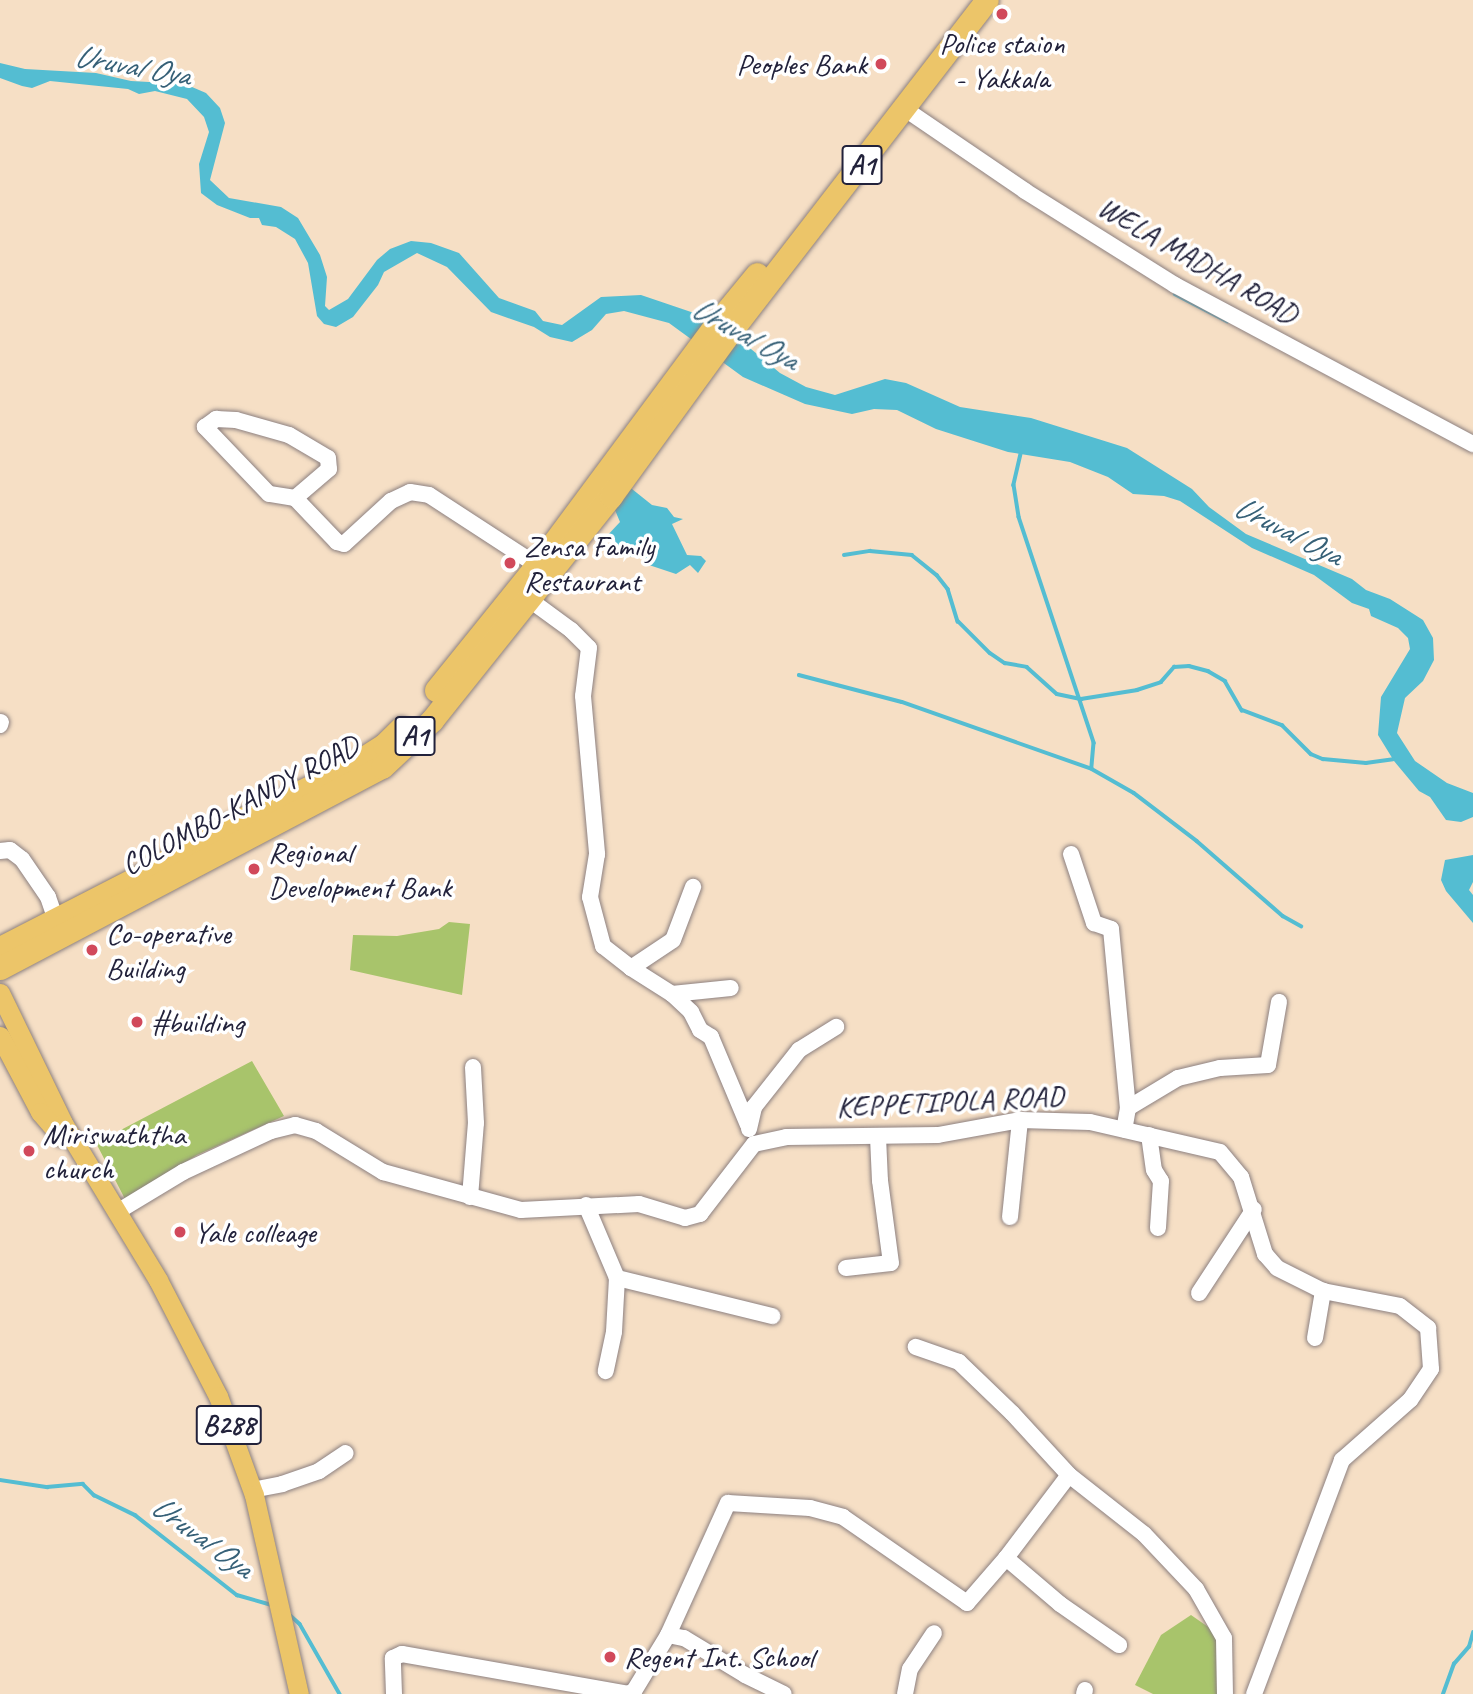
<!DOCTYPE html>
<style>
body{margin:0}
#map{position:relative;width:1473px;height:1694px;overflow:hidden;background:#f6dfc5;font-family:Caveat,sans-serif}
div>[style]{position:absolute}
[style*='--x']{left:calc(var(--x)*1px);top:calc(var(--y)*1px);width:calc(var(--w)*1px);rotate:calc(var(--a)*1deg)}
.green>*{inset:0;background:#a8c46b}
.water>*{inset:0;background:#54bdd2}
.stream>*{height:3.5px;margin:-1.75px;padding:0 1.75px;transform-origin:1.75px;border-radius:1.75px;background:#54bdd2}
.roads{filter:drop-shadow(0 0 2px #8c8080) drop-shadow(0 0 2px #8c8080)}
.minor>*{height:16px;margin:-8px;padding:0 8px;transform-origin:8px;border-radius:8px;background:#fff}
.major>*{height:19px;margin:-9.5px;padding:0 9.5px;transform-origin:9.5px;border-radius:9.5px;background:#ecc569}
.highway>*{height:23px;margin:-11.5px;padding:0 11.5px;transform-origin:11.5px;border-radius:11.5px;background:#ecc569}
.dots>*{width:19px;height:19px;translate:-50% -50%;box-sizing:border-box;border:4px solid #fff;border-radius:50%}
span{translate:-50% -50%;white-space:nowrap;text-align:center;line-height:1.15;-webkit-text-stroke:7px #fff;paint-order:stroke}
.shield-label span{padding:2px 5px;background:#fff;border:2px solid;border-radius:5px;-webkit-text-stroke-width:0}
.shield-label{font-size:28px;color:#22223b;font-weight:700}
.poi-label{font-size:30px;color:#22223b}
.right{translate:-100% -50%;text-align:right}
.left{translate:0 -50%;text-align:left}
.street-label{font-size:30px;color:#22223b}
.water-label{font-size:32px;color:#366077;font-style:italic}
</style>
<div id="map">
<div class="green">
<div style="clip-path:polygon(449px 922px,470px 924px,462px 995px,350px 970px,353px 935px,397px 936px,439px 929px)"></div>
<div style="clip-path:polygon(252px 1061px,284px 1116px,197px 1155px,125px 1199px,96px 1143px)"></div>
<div style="clip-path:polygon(1191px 1615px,1224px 1638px,1225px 1694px,1153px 1694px,1135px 1685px,1161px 1635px)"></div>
</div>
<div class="water">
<div style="clip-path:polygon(0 63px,25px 69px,96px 73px,131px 81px,185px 84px,206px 93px,220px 108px,225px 123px,210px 180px,229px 198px,281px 207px,298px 218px,320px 255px,327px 277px,325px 306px,329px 310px,348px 299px,377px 260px,390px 249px,411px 241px,431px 243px,459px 253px,499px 298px,535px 311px,543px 321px,562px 325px,601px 297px,641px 295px,697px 314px,751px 349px,780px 373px,806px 387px,835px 395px,885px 379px,906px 383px,960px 407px,1031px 418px,1127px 448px,1192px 489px,1209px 507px,1246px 534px,1352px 579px,1366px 590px,1390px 599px,1423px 620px,1433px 638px,1434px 660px,1423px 681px,1405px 698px,1397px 733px,1415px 761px,1447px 783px,1473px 793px,1473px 817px,1461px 822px,1446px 820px,1430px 797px,1419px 791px,1394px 761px,1378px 735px,1381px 697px,1410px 649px,1408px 638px,1398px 628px,1371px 616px,1369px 609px,1352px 603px,1314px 575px,1252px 548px,1180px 501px,1164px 496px,1133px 494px,1108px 477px,1070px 462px,1008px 452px,936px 429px,897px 410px,874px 409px,852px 414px,805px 404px,743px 377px,669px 323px,624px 311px,606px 314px,592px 330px,572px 342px,550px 337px,534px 327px,491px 312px,447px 267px,417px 253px,384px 272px,378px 285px,353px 317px,336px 327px,324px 324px,317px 316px,308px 263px,295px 239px,276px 227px,262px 225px,259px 218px,250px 218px,217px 205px,201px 193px,199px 164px,209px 132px,204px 117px,187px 99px,155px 91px,139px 94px,128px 89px,50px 81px,32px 88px,22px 86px,0 78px)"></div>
<div style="clip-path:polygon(627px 485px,652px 505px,667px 508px,674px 517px,683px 519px,672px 524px,687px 555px,701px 556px,706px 561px,698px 573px,690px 565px,676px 574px,649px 565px,642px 554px,631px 557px,605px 538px,620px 522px,612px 503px)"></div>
<div style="clip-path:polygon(1473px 855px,1473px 882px,1469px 890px,1473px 895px,1473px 923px,1446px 891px,1441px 880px,1445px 860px)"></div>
</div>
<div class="stream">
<div style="--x:1175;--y:294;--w:59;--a:27.4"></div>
<div style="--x:1021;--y:454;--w:32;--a:103"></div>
<div style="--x:1014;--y:485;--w:32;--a:81"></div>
<div style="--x:1019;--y:517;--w:238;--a:71.6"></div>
<div style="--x:1094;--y:743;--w:25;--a:95"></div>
<div style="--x:844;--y:555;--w:26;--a:-9"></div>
<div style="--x:870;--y:551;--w:42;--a:5.4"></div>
<div style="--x:912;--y:555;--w:32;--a:39"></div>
<div style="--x:937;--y:575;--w:18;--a:52"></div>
<div style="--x:948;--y:589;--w:34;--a:73"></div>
<div style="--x:958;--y:621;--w:45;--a:45"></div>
<div style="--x:990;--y:653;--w:18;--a:34"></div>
<div style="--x:1005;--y:663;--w:22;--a:10"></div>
<div style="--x:1027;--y:667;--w:40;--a:42"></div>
<div style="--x:1057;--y:694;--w:25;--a:12"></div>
<div style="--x:1081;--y:699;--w:57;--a:-9.1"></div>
<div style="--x:1137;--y:690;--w:25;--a:-18"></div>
<div style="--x:1161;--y:682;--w:20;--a:-49"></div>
<div style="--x:1174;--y:667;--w:15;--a:-4"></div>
<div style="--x:1189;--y:666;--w:20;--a:15"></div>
<div style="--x:1208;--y:671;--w:20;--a:30"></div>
<div style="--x:1225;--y:681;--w:34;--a:60"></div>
<div style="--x:1242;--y:710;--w:43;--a:20.6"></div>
<div style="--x:1282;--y:725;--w:41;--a:45"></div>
<div style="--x:1311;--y:754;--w:13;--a:23"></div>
<div style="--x:1323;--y:759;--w:43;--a:5.3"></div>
<div style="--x:1366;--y:763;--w:27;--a:-8"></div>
<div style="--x:799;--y:675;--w:106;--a:14.7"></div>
<div style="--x:902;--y:702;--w:201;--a:19.4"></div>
<div style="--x:1092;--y:769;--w:48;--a:29.7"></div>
<div style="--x:1134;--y:793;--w:79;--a:37.3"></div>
<div style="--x:1197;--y:841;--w:114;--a:41.1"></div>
<div style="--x:1283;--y:916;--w:21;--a:29"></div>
<div style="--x:0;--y:1480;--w:48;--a:8.5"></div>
<div style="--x:47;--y:1487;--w:36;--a:-5"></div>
<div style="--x:83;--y:1484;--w:16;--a:45"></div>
<div style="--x:94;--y:1495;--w:46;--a:26"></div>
<div style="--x:135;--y:1515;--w:130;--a:38.1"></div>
<div style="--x:237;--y:1595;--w:35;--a:16"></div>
<div style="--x:290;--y:1615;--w:13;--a:42"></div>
<div style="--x:300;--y:1624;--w:81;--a:60.3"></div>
<div style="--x:1443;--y:1694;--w:32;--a:-70"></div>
<div style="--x:1454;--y:1664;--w:23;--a:-49"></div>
<div style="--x:1469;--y:1647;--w:15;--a:-74"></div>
</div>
<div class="roads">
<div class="minor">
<div style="--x:905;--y:109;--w:145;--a:34.3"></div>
<div style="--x:1025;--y:191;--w:177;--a:32.1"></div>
<div style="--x:1175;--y:285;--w:338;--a:28.1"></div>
<div style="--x:216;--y:419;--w:20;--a:3"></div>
<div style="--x:236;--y:420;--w:55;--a:15.8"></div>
<div style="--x:289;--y:435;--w:45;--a:30.5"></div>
<div style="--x:328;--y:458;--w:11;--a:85"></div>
<div style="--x:329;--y:469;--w:45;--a:139.5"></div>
<div style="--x:295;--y:498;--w:26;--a:-171"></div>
<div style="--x:269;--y:494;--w:93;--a:-133.7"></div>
<div style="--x:205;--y:427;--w:14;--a:-36"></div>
<div style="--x:295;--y:498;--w:61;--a:46.3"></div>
<div style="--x:337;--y:542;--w:7;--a:16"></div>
<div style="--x:344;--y:544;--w:64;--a:-42.5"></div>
<div style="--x:391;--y:501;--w:21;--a:-25"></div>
<div style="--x:410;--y:492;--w:19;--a:9"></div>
<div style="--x:429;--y:495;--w:137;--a:33.1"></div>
<div style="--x:530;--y:600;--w:51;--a:36.2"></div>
<div style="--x:571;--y:630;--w:25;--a:45"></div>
<div style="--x:589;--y:648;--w:48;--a:97.1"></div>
<div style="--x:583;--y:696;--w:159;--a:84.9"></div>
<div style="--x:597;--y:854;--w:44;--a:99.2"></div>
<div style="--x:590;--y:897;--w:51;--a:75.1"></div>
<div style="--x:603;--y:946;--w:36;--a:38"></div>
<div style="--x:631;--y:968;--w:49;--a:32.4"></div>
<div style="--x:672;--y:994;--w:26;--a:43"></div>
<div style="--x:691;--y:1012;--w:20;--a:63"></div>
<div style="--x:700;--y:1030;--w:13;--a:32"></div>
<div style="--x:711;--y:1037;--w:95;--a:67.2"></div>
<div style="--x:0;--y:725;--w:3;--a:-72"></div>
<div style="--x:0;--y:851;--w:10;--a:-6"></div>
<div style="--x:10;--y:850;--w:15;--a:37"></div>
<div style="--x:22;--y:859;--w:46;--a:55.6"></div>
<div style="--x:48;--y:897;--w:21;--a:71"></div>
<div style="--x:1071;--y:854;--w:73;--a:71.6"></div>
<div style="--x:1094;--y:923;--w:18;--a:19"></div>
<div style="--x:1111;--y:929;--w:180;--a:84.6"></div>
<div style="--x:1128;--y:1108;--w:22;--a:100"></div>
<div style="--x:631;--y:968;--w:50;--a:-33.7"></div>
<div style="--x:673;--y:940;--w:57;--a:-69.3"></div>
<div style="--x:672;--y:994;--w:59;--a:-5.8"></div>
<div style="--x:1128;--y:1108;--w:58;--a:-31"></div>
<div style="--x:1178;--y:1078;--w:43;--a:-13.4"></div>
<div style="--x:1220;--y:1068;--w:48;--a:-3.6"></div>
<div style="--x:1268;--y:1065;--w:64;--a:-80.1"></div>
<div style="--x:749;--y:1129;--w:23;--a:-77"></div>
<div style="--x:754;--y:1107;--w:73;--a:-51.7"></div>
<div style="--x:799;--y:1050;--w:44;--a:-31.9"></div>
<div style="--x:1149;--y:1135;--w:35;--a:82"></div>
<div style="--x:1154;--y:1170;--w:13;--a:58"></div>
<div style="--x:1161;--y:1181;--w:47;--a:93.7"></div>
<div style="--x:470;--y:1197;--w:74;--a:-85.4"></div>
<div style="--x:476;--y:1123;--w:56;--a:-93.1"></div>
<div style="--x:586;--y:1205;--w:79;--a:67"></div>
<div style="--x:617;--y:1278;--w:54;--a:93.2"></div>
<div style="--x:614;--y:1332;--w:40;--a:102"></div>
<div style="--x:117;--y:1212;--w:77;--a:-31.2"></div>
<div style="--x:183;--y:1172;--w:97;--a:-25"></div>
<div style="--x:271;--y:1131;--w:25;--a:-14"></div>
<div style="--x:295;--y:1125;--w:22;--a:16"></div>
<div style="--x:316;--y:1131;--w:79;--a:31.5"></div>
<div style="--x:383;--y:1172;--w:143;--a:15.4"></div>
<div style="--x:521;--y:1210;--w:118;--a:-2.9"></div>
<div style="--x:639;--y:1204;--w:48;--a:16.9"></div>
<div style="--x:685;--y:1218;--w:16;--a:-15"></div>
<div style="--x:700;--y:1214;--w:88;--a:-52.4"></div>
<div style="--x:754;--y:1144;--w:33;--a:-12"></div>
<div style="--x:786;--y:1137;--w:152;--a:-0.8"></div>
<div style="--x:938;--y:1135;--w:83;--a:-10.4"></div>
<div style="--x:1020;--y:1120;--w:70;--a:1.6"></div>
<div style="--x:1090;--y:1122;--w:133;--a:13"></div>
<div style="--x:1220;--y:1152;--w:33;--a:50"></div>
<div style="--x:1241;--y:1177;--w:81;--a:72.7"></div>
<div style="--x:1265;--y:1254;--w:18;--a:49"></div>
<div style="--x:1277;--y:1268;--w:51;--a:26.6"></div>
<div style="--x:1323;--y:1291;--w:78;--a:11"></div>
<div style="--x:1400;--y:1306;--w:36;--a:38"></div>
<div style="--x:1428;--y:1328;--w:41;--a:85.8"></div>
<div style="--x:1431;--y:1369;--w:37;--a:124"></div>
<div style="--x:1410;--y:1400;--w:91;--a:138.6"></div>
<div style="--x:1342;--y:1460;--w:250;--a:110.6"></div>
<div style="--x:1010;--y:1217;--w:98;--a:-84.1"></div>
<div style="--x:846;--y:1268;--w:45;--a:-6.3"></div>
<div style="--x:891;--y:1263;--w:83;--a:-97.6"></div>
<div style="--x:880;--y:1181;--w:44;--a:-92.6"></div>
<div style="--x:617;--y:1278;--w:160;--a:13.8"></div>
<div style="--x:1199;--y:1293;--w:100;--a:-56.8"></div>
<div style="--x:1315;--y:1338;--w:48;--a:-80.3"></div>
<div style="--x:1069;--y:1475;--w:95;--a:38.2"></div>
<div style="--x:1144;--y:1534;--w:76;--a:46.6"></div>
<div style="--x:1196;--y:1589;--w:56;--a:60.3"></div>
<div style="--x:1224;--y:1638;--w:56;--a:89"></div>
<div style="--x:252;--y:1490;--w:31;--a:-11"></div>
<div style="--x:282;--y:1484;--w:39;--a:-19"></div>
<div style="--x:319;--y:1471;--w:32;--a:-34"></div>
<div style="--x:1006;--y:1558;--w:71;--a:40.4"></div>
<div style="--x:1060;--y:1604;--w:72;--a:34.8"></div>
<div style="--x:668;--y:1635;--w:145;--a:-65.6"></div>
<div style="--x:728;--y:1503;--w:82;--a:3.5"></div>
<div style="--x:810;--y:1508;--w:34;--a:15"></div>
<div style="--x:843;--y:1517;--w:151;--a:34.7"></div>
<div style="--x:967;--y:1603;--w:60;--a:-49.1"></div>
<div style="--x:1006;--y:1558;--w:104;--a:-52.8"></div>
<div style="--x:1069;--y:1475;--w:84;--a:-132.6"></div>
<div style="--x:1012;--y:1413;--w:74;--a:-136.1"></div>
<div style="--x:959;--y:1362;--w:46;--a:-160.8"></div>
<div style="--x:394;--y:1694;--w:36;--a:-92"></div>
<div style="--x:393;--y:1658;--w:10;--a:-24"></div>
<div style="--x:402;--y:1654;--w:230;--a:10"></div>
<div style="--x:628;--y:1694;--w:7;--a:-27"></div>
<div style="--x:634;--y:1691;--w:66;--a:-58.7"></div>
<div style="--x:668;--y:1635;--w:16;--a:11"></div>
<div style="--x:684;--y:1638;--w:71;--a:31.2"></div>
<div style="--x:745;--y:1675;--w:43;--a:26"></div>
<div style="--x:905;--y:1694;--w:25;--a:-79"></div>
<div style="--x:910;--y:1669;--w:43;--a:-56.3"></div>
<div style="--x:1084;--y:1694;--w:4;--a:-76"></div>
</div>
<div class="major">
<div style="--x:0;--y:993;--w:144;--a:64.1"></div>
<div style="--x:63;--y:1123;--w:184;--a:58.8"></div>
<div style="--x:158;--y:1280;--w:131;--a:62.7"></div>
<div style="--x:218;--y:1396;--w:105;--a:70"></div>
<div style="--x:254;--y:1495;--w:204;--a:77.3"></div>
<div style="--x:0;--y:1036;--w:86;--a:62.2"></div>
<div style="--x:40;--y:1112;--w:33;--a:49"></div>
</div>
<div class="highway">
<div style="--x:436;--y:690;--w:161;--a:-51.1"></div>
<div style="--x:537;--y:565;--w:307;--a:-53.4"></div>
<div style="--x:720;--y:319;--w:58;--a:-50.6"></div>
<div style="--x:0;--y:948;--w:173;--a:-27.2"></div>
<div style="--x:154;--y:869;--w:53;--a:-33.4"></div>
<div style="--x:198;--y:840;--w:157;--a:-25.3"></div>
<div style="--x:340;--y:773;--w:52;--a:-32.5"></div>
<div style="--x:384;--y:745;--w:24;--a:-45"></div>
<div style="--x:0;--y:968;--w:432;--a:-27.8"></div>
<div style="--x:382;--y:767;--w:69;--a:-43.2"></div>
<div style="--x:432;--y:720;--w:287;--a:-51.4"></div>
<div style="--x:611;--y:496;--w:209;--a:-54"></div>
<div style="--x:734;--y:327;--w:413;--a:-52.3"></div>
</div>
</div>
<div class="dots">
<div style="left:1002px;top:14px;background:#d1495b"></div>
<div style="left:881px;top:64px;background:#d1495b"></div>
<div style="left:510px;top:563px;background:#d1495b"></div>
<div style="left:254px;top:869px;background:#d1495b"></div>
<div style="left:92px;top:950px;background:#d1495b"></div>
<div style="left:137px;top:1022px;background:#d1495b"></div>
<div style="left:29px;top:1151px;background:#d1495b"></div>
<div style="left:180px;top:1232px;background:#d1495b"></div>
<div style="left:610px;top:1657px;background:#d1495b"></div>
</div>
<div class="shield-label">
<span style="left:862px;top:165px">A1</span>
<span style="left:415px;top:736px">A1</span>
<span style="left:229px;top:1425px">B288</span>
</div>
<div class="poi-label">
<span style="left:1002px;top:60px">Police staion<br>- Yakkala</span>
<span class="right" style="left:867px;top:64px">Peoples Bank</span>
<span class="left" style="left:524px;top:563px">Zensa Family<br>Restaurant</span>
<span class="left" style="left:268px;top:869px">Regional<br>Development Bank</span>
<span class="left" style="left:106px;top:950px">Co-operative<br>Building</span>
<span class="left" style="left:151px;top:1022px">#building</span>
<span class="left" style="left:43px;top:1151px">Miriswaththa<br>church</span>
<span class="left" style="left:194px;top:1232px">Yale colleage</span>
<span class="left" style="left:624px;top:1657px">Regent Int. School</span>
</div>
<div class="street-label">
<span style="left:1198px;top:260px;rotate:30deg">WELA MADHA ROAD</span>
<span style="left:240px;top:805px;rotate:-28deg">COLOMBO-KANDY ROAD</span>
<span style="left:950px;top:1101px;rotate:-3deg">KEPPETIPOLA ROAD</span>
</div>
<div class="water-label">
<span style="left:132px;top:66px;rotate:10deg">Uruval Oya</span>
<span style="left:745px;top:334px;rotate:29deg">Uruval Oya</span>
<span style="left:1288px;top:531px;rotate:27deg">Uruval Oya</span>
<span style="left:202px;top:1537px;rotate:36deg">Uruval Oya</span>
</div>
</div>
